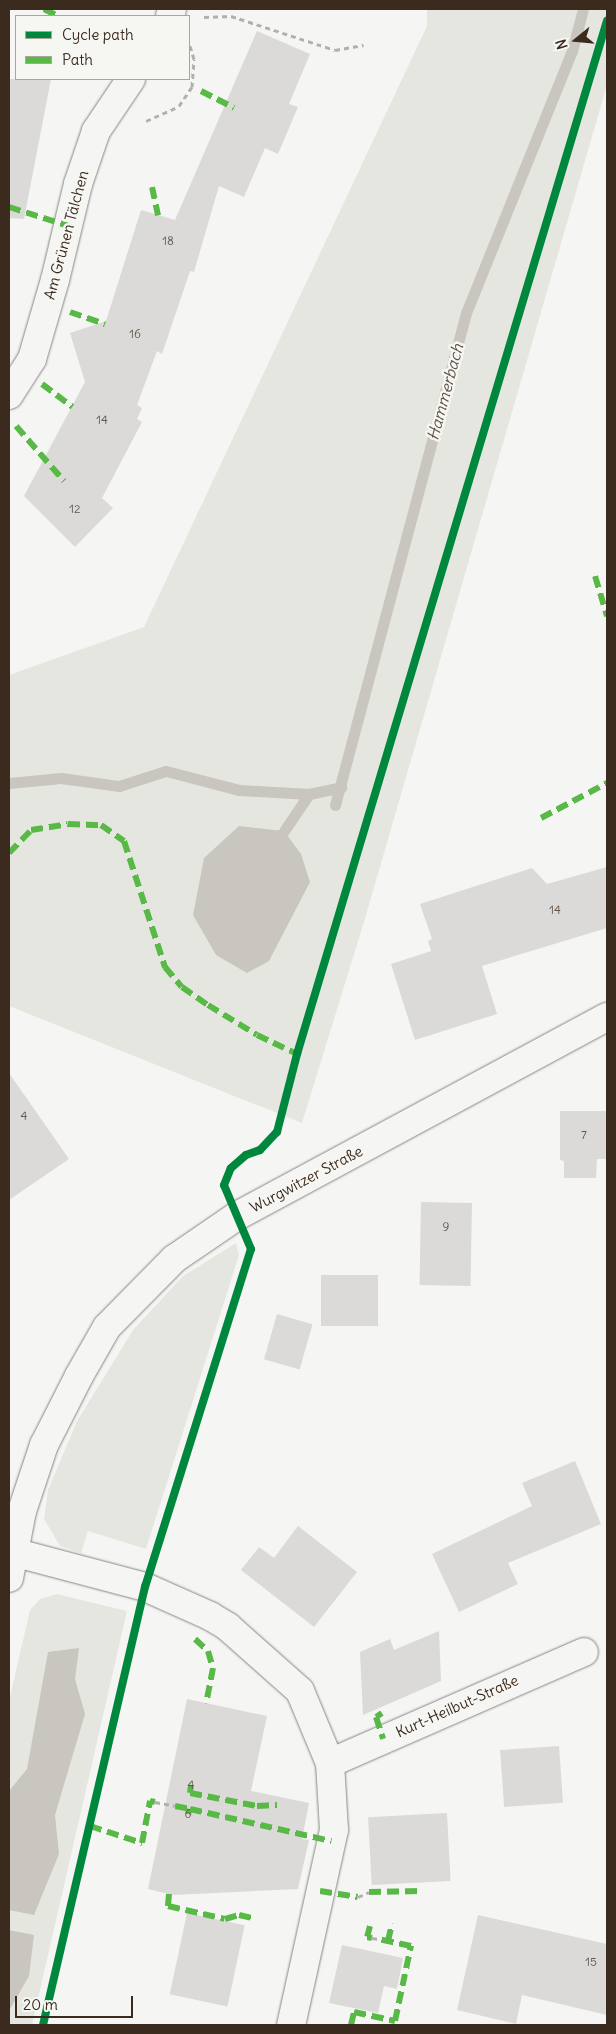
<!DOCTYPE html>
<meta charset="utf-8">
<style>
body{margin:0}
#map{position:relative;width:616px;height:2034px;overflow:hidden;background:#f5f5f3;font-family:Delius,sans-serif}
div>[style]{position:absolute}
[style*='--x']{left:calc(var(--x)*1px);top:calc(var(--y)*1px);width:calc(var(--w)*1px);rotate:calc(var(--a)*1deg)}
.green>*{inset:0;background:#e6e6e1}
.water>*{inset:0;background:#c9c5bf}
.stream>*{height:11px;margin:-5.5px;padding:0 5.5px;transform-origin:5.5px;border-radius:5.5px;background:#c9c5bf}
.building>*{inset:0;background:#dbdad8;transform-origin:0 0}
.path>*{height:3px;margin-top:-1.5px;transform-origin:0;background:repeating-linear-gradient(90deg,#b2b0ae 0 5px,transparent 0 9px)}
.roads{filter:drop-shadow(0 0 1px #8a8683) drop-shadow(0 0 1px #8a8683)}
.minor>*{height:28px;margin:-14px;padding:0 14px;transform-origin:14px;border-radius:14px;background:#f5f5f3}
.quiet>*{height:6px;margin-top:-3px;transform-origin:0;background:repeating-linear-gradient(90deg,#58b947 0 12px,transparent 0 18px)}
.cycleway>*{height:8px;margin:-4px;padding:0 4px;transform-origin:4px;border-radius:4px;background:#00873e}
span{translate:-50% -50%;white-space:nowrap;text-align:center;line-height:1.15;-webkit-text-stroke:5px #f6f6f2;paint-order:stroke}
.number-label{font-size:12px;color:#63564c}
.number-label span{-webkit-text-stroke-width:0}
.street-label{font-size:15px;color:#3b2a1e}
.water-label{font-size:16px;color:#605248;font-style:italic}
.frame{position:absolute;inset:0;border:10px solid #3b2a1e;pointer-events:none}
.legend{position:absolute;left:15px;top:15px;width:175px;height:65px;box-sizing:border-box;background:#f6f6f2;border:1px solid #aba49d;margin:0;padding:6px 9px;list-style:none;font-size:15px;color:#3b2a1e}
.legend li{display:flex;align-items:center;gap:10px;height:25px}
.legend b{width:25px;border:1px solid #aba49d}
.north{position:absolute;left:551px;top:15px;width:50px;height:50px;-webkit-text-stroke:4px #f6f6f2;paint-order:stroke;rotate:253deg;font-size:14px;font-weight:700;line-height:20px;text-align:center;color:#3b2a1e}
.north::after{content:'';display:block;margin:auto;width:18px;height:22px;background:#3b2a1e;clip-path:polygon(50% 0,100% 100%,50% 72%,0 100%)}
.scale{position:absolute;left:15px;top:1996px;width:118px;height:22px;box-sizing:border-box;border:2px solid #3b2a1e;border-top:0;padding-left:6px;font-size:15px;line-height:18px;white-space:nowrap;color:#3b2a1e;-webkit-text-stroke:4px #f6f6f2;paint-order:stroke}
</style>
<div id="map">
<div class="green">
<div style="clip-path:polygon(427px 9px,607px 9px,607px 85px,364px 922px,302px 1123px,9px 1006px,9px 675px,144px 627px,427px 26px)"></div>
<div style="clip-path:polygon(236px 1243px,239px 1255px,146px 1549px,88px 1531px,81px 1553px,60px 1546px,44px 1519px,48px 1490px,77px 1421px,133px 1330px,183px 1276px)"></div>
<div style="clip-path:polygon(57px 1594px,127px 1611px,32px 2025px,9px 2025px,9px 1701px,30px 1610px,40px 1599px)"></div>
</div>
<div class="water">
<div style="clip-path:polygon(239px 826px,284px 831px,301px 854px,310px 882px,269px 961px,247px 973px,216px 955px,193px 915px,204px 858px)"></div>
<div style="clip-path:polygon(79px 1648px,75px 1679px,85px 1714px,55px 1815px,59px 1854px,34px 1915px,9px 1910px,9px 1791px,27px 1769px,48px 1652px)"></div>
<div style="clip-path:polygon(9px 1930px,34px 1935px,29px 1976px,9px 2011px)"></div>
</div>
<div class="stream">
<div style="--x:9;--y:783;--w:52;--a:-5.5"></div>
<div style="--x:61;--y:778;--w:59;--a:7.9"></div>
<div style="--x:119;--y:786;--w:49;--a:-17.7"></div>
<div style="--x:166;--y:771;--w:75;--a:14.6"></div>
<div style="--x:239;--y:790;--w:70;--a:3.3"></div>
<div style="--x:309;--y:794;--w:33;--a:-12"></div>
<div style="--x:335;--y:805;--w:509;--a:-75.09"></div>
<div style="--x:466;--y:313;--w:283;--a:-68"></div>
<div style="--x:572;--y:51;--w:43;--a:-75.3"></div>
<div style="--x:284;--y:831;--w:45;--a:-56"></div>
</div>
<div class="building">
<div style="clip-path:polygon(257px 31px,310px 54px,289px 104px,298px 107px,278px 154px,265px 148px,244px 197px,219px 186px,194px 272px,190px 271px,162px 354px,157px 351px,137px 405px,142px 408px,137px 419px,142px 422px,102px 498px,113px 508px,75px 547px,24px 496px,85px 382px,70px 333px,106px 321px,141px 210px,175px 220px)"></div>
<div style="clip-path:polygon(9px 79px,51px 79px,24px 219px,9px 218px)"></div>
<div style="clip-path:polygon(607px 867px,607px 928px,482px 966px,497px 1014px,415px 1040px,391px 964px,431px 951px,428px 941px,432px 939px,420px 904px,532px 868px,547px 884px)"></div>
<div style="clip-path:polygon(9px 1073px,69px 1159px,9px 1200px)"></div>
<div style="clip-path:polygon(560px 1111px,607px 1111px,607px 1159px,597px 1159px,596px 1178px,564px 1178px,564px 1161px,560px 1160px)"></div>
<div style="left:421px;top:1202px;width:51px;height:83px;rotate:1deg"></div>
<div style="left:321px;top:1275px;width:57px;height:51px"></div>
<div style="left:277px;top:1314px;width:37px;height:47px;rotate:16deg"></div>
<div style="clip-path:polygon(575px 1461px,601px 1524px,508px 1563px,518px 1584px,459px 1612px,432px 1554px,532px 1506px,522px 1483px)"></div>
<div style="clip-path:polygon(298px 1526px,357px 1572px,314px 1627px,241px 1570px,259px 1547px,274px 1558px)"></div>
<div style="clip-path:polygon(439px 1631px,441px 1681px,363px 1715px,360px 1652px,390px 1639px,394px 1650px)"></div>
<div style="clip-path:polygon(187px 1699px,267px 1716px,251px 1791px,309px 1803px,302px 1839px,309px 1840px,298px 1889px,172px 1895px,148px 1889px)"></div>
<div style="left:559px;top:1746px;width:57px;height:59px;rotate:86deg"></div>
<div style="left:447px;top:1813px;width:68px;height:79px;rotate:87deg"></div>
<div style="left:187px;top:1913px;width:59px;height:83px;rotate:12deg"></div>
<div style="clip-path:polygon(478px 1915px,607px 1944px,607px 2015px,522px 1995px,516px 2024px,457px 2010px)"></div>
<div style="clip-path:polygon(342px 1945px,403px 1958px,397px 1989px,384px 1986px,378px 2013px,329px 2003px)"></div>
</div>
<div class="path">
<div style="--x:204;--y:17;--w:27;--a:-2"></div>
<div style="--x:231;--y:16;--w:109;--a:18.1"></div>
<div style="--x:335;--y:50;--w:29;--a:-10"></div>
<div style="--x:146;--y:121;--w:36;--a:-24"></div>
<div style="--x:179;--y:106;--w:23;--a:-56"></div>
<div style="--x:192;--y:87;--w:28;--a:-86"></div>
<div style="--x:194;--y:59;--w:17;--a:-107"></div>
<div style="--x:155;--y:1802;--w:20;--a:11"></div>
<div style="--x:358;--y:1897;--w:12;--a:-24"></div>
<div style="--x:372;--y:1938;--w:7;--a:8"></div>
</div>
<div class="roads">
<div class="minor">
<div style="--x:170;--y:16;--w:7;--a:-74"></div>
<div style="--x:9;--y:395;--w:43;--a:-57.4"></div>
<div style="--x:32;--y:359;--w:82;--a:-73.8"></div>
<div style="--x:55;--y:280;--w:99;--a:-76.5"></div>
<div style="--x:78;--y:184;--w:56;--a:-71.2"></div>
<div style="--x:96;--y:131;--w:63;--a:-56.1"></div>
<div style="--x:9;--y:1551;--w:141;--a:14.8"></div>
<div style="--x:145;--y:1587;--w:71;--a:24"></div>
<div style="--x:210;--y:1616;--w:21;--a:31"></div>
<div style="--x:228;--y:1627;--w:96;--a:41.6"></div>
<div style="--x:300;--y:1691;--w:78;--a:67.4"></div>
<div style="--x:330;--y:1763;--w:67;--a:86.6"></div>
<div style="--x:334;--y:1830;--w:200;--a:102.4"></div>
<div style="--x:9;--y:1578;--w:68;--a:-79"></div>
<div style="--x:22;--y:1511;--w:70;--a:-71.6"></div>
<div style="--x:44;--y:1445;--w:77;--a:-63.1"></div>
<div style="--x:79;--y:1376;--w:56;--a:-60.3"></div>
<div style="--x:107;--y:1327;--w:95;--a:-45.4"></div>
<div style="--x:174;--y:1259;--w:76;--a:-34.3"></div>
<div style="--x:237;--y:1216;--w:420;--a:-28.3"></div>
<div style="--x:330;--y:1763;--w:277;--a:-23.6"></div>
</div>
</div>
<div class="quiet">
<div style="--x:44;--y:9;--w:16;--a:27"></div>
<div style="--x:201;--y:91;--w:37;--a:27"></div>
<div style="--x:152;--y:187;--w:29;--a:78"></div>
<div style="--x:9;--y:207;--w:63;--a:17.6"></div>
<div style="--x:70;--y:312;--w:37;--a:19"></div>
<div style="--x:42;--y:384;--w:38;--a:37"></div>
<div style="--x:16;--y:426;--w:73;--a:48.9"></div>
<div style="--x:595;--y:576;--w:42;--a:73.3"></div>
<div style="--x:541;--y:818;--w:75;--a:-27.9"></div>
<div style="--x:9;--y:853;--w:32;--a:-46"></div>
<div style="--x:31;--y:830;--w:37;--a:-9"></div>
<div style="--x:68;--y:824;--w:33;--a:2"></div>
<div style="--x:101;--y:825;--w:28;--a:35"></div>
<div style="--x:124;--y:841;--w:133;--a:72"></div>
<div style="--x:165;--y:967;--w:26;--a:50"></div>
<div style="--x:182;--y:987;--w:32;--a:35"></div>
<div style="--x:208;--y:1005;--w:57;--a:31.5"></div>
<div style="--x:257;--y:1035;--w:44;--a:25.4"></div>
<div style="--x:195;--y:1639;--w:18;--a:43"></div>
<div style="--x:208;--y:1651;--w:18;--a:74"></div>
<div style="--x:213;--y:1668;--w:36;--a:101"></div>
<div style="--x:382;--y:1713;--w:7;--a:146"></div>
<div style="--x:376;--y:1717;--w:23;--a:72"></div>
<div style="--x:191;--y:1785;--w:8;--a:97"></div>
<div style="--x:190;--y:1793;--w:68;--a:11"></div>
<div style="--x:257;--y:1806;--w:20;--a:-3"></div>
<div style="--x:175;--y:1806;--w:15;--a:11"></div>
<div style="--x:188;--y:1814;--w:5;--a:-68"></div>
<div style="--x:190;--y:1809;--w:145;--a:12.8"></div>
<div style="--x:90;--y:1826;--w:55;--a:18.1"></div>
<div style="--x:142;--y:1843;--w:43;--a:-79.2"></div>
<div style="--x:150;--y:1801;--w:5;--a:11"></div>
<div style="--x:320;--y:1891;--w:38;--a:9"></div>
<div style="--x:369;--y:1892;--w:53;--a:-1.1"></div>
<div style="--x:169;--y:1894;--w:12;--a:95"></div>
<div style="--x:168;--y:1906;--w:58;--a:12.8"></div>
<div style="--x:225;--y:1919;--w:15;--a:-16"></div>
<div style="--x:239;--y:1915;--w:13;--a:13"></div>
<div style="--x:370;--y:1926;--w:11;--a:105"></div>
<div style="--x:367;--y:1937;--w:5;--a:11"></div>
<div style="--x:388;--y:1941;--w:18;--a:-77"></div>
<div style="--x:351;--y:2025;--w:13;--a:-77"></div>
<div style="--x:354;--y:2012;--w:42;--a:12.4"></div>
<div style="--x:395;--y:2021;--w:77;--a:-78"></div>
<div style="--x:411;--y:1946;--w:33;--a:-168"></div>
</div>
<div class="cycleway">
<div style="--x:43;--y:2025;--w:450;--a:-76.9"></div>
<div style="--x:145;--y:1587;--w:354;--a:-72.6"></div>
<div style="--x:251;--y:1249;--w:69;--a:-112.9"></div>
<div style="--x:224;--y:1185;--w:18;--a:-68"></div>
<div style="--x:231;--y:1168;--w:20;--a:-41"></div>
<div style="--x:246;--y:1155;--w:15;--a:-20"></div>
<div style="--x:260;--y:1150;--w:25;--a:-47"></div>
<div style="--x:277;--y:1132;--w:81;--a:-75.6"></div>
<div style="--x:297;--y:1054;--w:1079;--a:-73.3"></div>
</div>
<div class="number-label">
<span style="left:168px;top:241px">18</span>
<span style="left:135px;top:334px">16</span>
<span style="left:102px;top:420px">14</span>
<span style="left:75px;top:509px">12</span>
<span style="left:555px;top:910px">14</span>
<span style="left:24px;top:1116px">4</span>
<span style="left:584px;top:1135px">7</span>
<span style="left:446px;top:1227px">9</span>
<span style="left:191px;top:1785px">4</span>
<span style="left:188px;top:1814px">6</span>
<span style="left:591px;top:1962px">15</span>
</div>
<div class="street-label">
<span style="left:66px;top:235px;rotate:-75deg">Am Grünen Tälchen</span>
<span style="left:306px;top:1179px;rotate:-28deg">Wurgwitzer Straße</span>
<span style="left:457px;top:1706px;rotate:-24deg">Kurt-Heilbut-Straße</span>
</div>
<div class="water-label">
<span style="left:445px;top:392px;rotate:-75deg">Hammerbach</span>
</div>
<div class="frame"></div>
<ul class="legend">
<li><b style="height:6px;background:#00873e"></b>Cycle path</li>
<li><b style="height:6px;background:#58b947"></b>Path</li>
</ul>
<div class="north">N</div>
<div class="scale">20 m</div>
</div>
